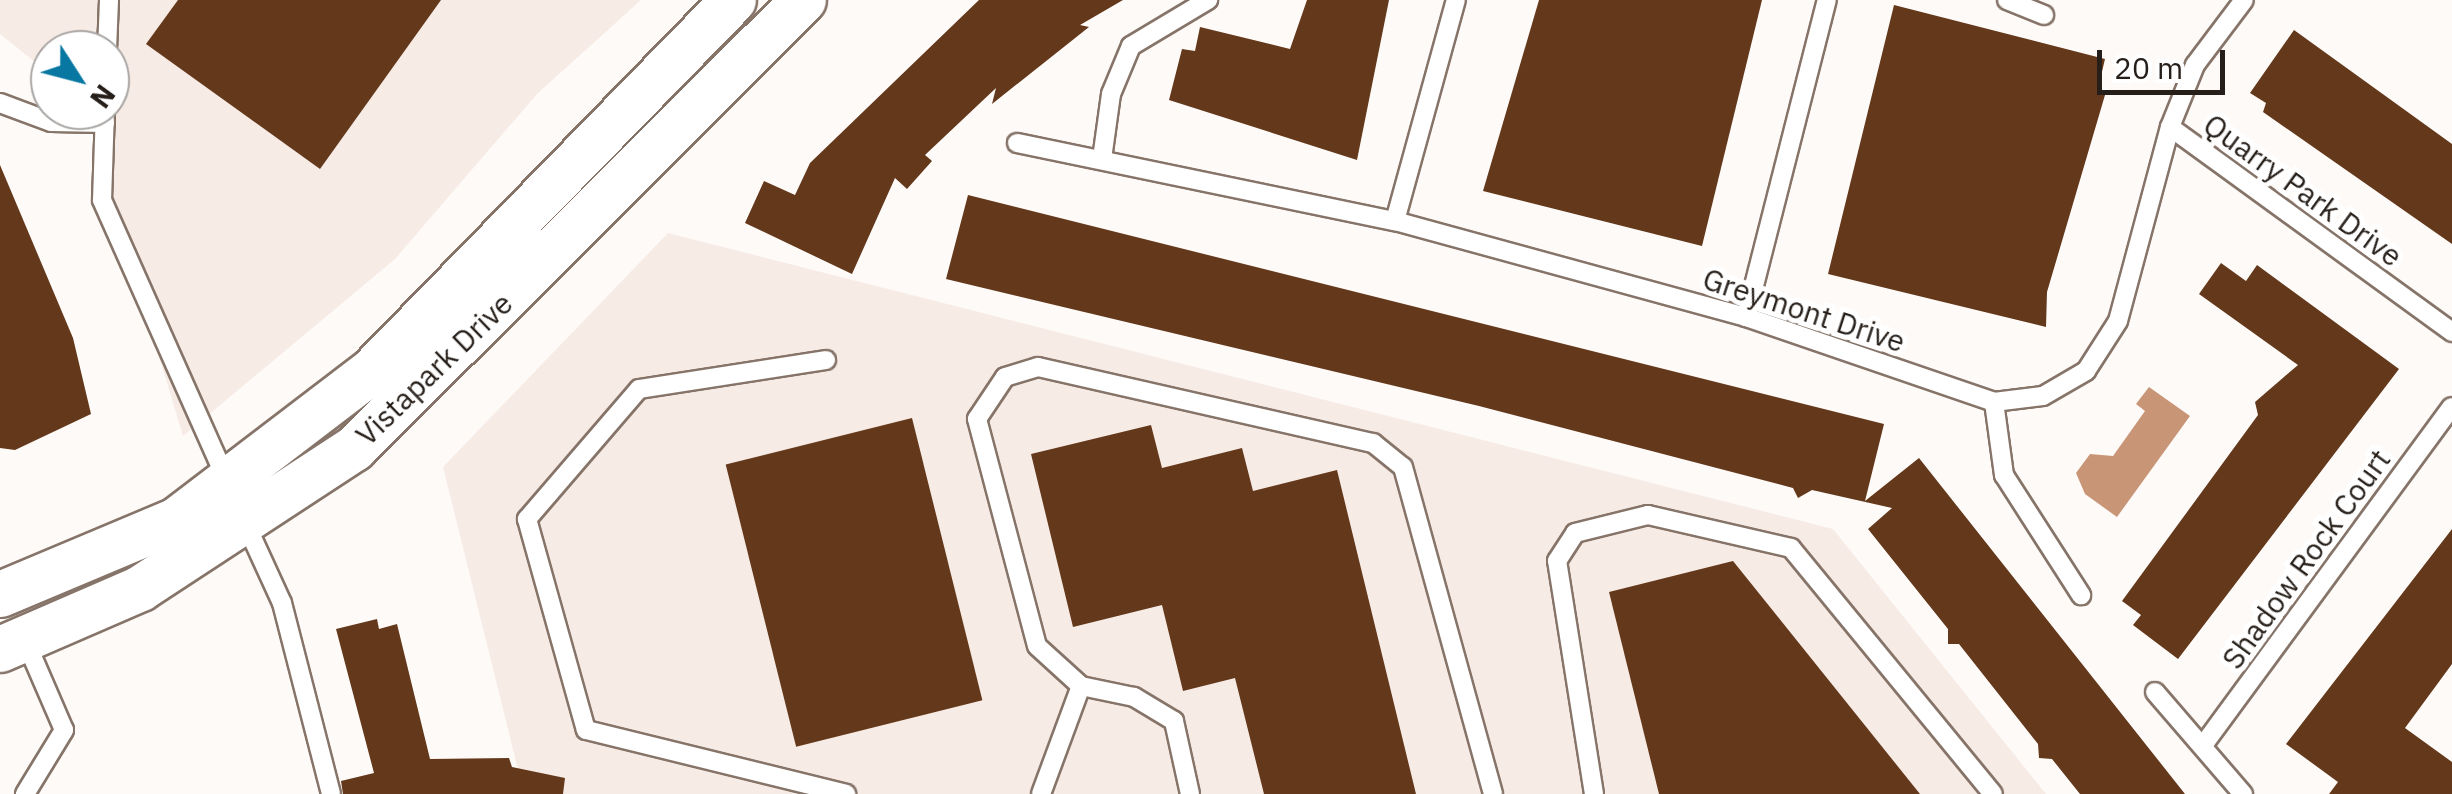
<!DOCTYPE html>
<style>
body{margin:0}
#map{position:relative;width:2452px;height:794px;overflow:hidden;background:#fefaf8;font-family:"IBM Plex Sans",sans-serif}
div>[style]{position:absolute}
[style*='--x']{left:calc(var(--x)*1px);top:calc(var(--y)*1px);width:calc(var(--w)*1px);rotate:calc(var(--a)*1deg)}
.built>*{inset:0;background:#f7ebe5}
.water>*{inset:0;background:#c89677}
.building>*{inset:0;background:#63381b;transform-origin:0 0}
.roads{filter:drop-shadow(2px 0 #867469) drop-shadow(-2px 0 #867469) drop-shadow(0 2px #867469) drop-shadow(0 -2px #867469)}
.service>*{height:18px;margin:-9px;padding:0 9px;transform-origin:9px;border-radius:9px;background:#fff}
.tertiary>*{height:45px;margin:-22.5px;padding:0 22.5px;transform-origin:22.5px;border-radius:22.5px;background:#fff}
span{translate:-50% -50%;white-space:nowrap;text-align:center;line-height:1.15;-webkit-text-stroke:10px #fff;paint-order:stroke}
.street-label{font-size:30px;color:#251e19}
.north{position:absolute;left:30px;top:30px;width:100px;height:100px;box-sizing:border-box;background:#fff;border:2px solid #a8a5a3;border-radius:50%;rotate:126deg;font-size:28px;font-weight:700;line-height:40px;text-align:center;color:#251e19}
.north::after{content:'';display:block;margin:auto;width:35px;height:45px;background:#0877a1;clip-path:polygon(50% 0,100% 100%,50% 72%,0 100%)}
.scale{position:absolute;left:2097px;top:50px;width:128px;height:45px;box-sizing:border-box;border:5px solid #251e19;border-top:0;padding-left:12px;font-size:30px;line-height:35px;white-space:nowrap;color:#251e19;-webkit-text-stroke:8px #fff;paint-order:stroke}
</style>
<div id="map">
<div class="built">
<div style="clip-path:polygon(0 0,641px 0,537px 94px,395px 259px,183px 436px,85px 110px,110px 110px,110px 50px,50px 50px,50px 74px,0 34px)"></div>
<div style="clip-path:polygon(668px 233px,1833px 529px,2046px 794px,524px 794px,443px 467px)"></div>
</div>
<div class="water">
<div style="clip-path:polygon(2149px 387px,2190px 416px,2117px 517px,2085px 494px,2076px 473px,2090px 454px,2113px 456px,2145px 411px,2136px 404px)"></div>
</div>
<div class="building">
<div style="clip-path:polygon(178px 0,441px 0,320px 169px,146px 44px)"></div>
<div style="clip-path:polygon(979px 0,1123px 0,1080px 25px,1089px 27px,992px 104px,996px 88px,925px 155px,932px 161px,907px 189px,895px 178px,852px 274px,745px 223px,764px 181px,795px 195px,810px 163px)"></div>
<div style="clip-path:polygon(1307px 0,1389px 0,1357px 160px,1169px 100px,1182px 49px,1195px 51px,1200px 27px,1290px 49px)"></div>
<div style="clip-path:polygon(1539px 0,1762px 0,1702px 246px,1483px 191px)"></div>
<div style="clip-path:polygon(1894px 5px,2105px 59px,2097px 93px,2105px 95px,2047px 292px,2046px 327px,1828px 274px)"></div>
<div style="clip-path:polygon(2294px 30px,2452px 144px,2452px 244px,2263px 112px,2266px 103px,2250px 93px)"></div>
<div style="clip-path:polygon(0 165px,73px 338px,91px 414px,15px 450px,0 448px)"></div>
<div style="clip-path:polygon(968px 195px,1884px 424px,1865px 501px,1919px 458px,2185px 794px,2080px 794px,2052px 759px,2039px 758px,2038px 744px,1959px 644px,1948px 644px,1948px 629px,1868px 529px,1892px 508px,1812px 490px,1798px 498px,1793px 488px,1479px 406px,946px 279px)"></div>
<div style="clip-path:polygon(2221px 263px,2246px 281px,2257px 265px,2399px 369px,2178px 659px,2133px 625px,2141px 615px,2122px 601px,2258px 415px,2255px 402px,2298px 365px,2199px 294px)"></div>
<div style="left:912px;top:418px;width:291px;height:192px;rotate:76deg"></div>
<div style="clip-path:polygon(1151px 425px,1162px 468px,1242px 448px,1253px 491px,1337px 470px,1416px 794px,1264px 794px,1235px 678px,1183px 691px,1162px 605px,1073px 627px,1031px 454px)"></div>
<div style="clip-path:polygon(2452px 529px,2452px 664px,2405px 728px,2452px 762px,2452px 794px,2329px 794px,2338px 782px,2286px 744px)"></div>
<div style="clip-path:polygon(1733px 561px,1920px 794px,1659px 794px,1609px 592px)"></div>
<div style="clip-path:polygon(377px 619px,379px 629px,397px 624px,430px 759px,509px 758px,512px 767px,565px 778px,563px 794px,343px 794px,341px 781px,374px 773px,336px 629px)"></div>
</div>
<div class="roads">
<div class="service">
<div style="--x:2007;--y:0;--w:40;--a:22"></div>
<div style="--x:107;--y:50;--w:50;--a:-87.7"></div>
<div style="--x:0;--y:103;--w:54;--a:20.4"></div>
<div style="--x:51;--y:122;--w:54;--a:1.1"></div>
<div style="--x:105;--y:110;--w:90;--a:91.9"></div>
<div style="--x:102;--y:200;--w:304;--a:66"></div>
<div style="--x:2170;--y:127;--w:349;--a:36"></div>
<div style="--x:1017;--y:143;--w:386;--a:11.7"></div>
<div style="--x:1395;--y:221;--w:364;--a:15.3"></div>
<div style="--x:1746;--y:317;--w:262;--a:18.9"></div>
<div style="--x:1994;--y:402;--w:49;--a:-7"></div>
<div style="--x:2043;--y:396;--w:50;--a:-30.2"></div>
<div style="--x:2086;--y:371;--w:59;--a:-57.4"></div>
<div style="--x:2118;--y:321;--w:201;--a:-75"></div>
<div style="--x:2170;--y:127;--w:67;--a:-68"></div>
<div style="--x:2195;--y:65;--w:81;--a:-53"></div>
<div style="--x:1102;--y:159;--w:66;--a:-82.1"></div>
<div style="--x:1111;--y:94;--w:52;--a:-67.4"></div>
<div style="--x:1131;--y:46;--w:90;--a:-30.9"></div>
<div style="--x:1395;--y:221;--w:229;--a:-74.6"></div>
<div style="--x:1746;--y:317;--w:327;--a:-75.7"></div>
<div style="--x:826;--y:360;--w:189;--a:171.2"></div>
<div style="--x:639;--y:389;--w:172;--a:130.7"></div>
<div style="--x:527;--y:519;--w:219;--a:74.4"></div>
<div style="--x:586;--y:730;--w:268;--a:13.8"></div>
<div style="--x:1994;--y:402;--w:74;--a:82.2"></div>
<div style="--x:2004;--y:475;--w:143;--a:57.3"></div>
<div style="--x:244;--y:520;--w:91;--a:65.4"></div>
<div style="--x:282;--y:603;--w:197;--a:75.6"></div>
<div style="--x:2155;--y:692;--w:135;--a:49.2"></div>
<div style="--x:2204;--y:744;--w:418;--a:-53.7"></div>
<div style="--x:25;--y:794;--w:75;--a:-58.6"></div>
<div style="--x:64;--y:730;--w:96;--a:-113.4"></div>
<div style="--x:1041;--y:794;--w:115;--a:-69.7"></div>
<div style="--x:1190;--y:794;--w:75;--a:-102.4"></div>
<div style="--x:1174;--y:721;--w:47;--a:-149"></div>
<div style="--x:1134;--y:697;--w:54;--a:-168.3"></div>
<div style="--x:1081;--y:686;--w:59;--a:-137.7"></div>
<div style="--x:1037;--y:646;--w:235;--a:-104.8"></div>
<div style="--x:977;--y:419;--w:50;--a:-56.3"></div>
<div style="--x:1005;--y:377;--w:34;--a:-17"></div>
<div style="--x:1038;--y:367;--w:344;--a:12.8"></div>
<div style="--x:1373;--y:443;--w:38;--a:39"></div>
<div style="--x:1403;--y:467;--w:339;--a:74.6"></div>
<div style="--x:1594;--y:794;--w:236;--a:-99"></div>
<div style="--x:1557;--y:561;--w:33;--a:-57"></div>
<div style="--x:1575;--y:533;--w:75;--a:-13.9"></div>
<div style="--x:1648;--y:515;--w:147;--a:13"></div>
<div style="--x:1791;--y:548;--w:318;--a:50.6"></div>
</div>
<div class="tertiary">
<div style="--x:0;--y:594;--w:191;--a:-22.8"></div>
<div style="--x:176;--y:520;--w:245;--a:-37.4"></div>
<div style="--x:371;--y:371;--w:518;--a:-45.7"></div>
<div style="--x:0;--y:649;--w:153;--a:-23.5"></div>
<div style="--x:140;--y:588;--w:256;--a:-33.2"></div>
<div style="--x:354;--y:448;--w:634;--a:-44.94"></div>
</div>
</div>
<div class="street-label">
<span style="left:2303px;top:190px;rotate:36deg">Quarry Park Drive</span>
<span style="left:1804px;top:310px;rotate:18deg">Greymont Drive</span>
<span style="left:434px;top:369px;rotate:-44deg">Vistapark Drive</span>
<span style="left:2306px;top:559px;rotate:-54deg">Shadow Rock Court</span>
</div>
<div class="north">N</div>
<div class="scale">20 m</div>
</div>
